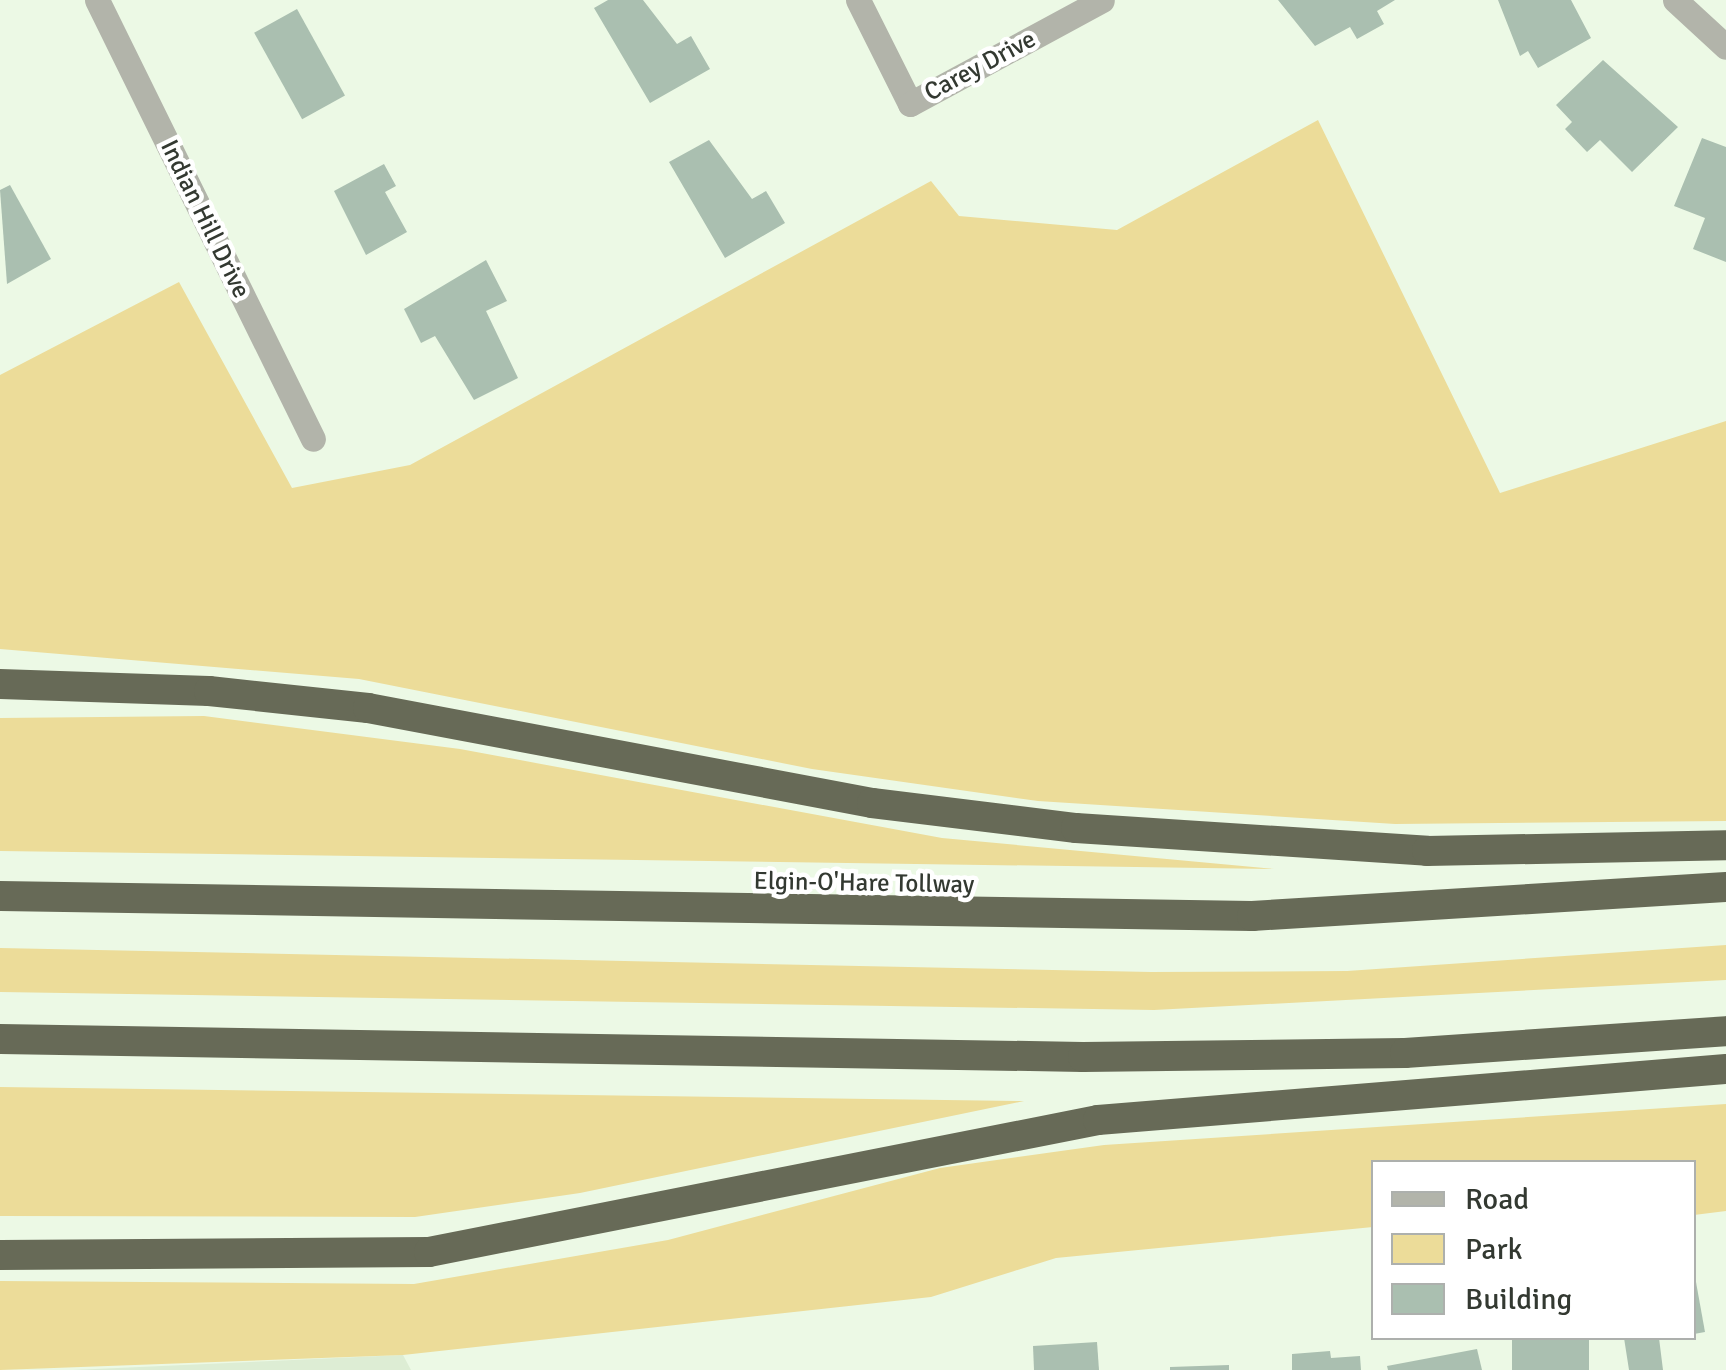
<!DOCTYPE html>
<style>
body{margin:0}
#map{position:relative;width:1726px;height:1370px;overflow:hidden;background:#ecf9e5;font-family:Signika,sans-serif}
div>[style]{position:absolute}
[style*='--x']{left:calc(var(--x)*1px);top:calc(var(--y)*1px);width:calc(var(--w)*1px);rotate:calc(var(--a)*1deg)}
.built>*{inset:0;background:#ddedd4}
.green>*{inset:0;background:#ecdc99}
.building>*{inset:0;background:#aabfb0;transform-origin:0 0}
.street>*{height:25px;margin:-12.5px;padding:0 12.5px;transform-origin:12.5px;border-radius:12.5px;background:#b2b4aa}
.highway>*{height:30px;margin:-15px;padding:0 15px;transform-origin:15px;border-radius:15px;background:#676a57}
span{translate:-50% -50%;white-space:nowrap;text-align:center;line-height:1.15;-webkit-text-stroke:9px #fff;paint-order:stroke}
.street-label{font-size:25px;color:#333931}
.legend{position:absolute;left:1371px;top:1160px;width:325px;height:180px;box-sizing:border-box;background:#fff;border:2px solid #adb0ad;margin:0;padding:12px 18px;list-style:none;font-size:30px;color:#333931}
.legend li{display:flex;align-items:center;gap:20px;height:50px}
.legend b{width:50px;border:2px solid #adb0ad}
</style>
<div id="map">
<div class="built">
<div style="clip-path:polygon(403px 1355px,411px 1370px,73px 1370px)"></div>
</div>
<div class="green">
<div style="clip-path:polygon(1318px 120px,1500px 493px,1726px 421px,1726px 821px,1395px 824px,1038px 801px,812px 769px,359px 679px,0 649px,0 375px,179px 282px,292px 488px,410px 465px,931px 181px,959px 216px,1117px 230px)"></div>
<div style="clip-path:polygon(204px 716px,460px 749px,942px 838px,1274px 869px,0 851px,0 718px)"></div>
<div style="clip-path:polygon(1726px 945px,1726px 980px,1154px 1010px,0 992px,0 948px,1151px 972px,1347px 971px)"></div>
<div style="clip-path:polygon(0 1087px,1024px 1101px,580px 1193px,415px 1217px,0 1216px)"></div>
<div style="clip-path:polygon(1726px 1104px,1726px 1211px,1694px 1215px,1694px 1162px,1374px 1162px,1373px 1227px,1056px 1258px,931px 1297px,403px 1355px,0 1370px,0 1281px,414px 1284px,668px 1240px,940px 1168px,1104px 1145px)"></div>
</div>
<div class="building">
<div style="clip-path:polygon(608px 0,643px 0,677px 44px,691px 36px,710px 69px,650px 103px,594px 8px)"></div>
<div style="clip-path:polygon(1278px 0,1395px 0,1377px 11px,1384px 24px,1357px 39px,1350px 27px,1315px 46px)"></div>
<div style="clip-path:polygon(1498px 0,1571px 0,1591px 38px,1538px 68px,1528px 51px,1520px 56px)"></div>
<div style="left:297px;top:9px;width:99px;height:49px;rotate:61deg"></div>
<div style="clip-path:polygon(1603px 60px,1678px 127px,1632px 172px,1600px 140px,1587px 152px,1565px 129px,1572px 122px,1556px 105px)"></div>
<div style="clip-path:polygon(1702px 138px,1726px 147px,1726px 262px,1693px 249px,1705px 218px,1674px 206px)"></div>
<div style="clip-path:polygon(709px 140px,752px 199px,766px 191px,785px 223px,725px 258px,669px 162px)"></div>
<div style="clip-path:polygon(384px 164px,396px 186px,385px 192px,407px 232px,366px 255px,334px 191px)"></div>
<div style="clip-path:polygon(10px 185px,51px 259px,7px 284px,0 190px)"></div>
<div style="clip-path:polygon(486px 260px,507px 301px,486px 311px,518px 378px,474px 400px,435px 336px,421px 343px,404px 309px)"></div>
<div style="clip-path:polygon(1694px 1271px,1705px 1332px,1694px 1334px)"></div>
<div style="left:1512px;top:1338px;width:77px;height:32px"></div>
<div style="clip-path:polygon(1624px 1338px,1659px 1338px,1663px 1370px,1629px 1370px)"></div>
<div style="clip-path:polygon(1097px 1342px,1099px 1370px,1034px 1370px,1033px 1346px)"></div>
<div style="clip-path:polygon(1477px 1349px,1482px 1370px,1388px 1370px,1387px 1366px)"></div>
<div style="clip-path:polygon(1330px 1351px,1331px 1358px,1360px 1356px,1361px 1370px,1292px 1370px,1292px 1354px)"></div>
<div style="clip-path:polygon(1229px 1365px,1229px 1370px,1170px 1370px,1170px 1367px)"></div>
</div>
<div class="street">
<div style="--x:97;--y:0;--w:489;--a:63.8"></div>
<div style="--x:858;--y:0;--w:116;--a:63.4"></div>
<div style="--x:910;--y:104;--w:218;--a:-28.4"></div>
<div style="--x:1675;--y:0;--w:69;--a:42.7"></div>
</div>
<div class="highway">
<div style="--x:0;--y:684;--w:209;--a:1.9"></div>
<div style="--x:209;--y:691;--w:160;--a:6.1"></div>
<div style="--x:368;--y:708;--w:513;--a:10.67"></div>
<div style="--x:872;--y:803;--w:206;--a:7"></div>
<div style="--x:1076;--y:828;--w:352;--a:3.7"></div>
<div style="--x:1427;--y:851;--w:299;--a:-1.1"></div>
<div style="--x:0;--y:896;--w:1252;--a:0.92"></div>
<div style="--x:1252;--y:916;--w:475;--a:-3.5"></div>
<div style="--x:0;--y:1039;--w:1083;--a:0.95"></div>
<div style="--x:1083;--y:1057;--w:322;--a:-0.7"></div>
<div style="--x:1405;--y:1053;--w:322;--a:-3.9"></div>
<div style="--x:0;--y:1255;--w:429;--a:-0.4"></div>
<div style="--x:429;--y:1252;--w:682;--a:-11.16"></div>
<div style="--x:1098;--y:1120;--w:630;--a:-4.64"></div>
</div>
<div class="street-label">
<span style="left:980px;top:66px;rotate:-28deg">Carey Drive</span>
<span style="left:205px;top:219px;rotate:64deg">Indian Hill Drive</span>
<span style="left:864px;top:883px;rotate:1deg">Elgin-O'Hare Tollway</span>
</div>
<ul class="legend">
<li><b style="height:12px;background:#b2b4aa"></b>Road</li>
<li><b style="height:28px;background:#ecdc99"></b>Park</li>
<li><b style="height:28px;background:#aabfb0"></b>Building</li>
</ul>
</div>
